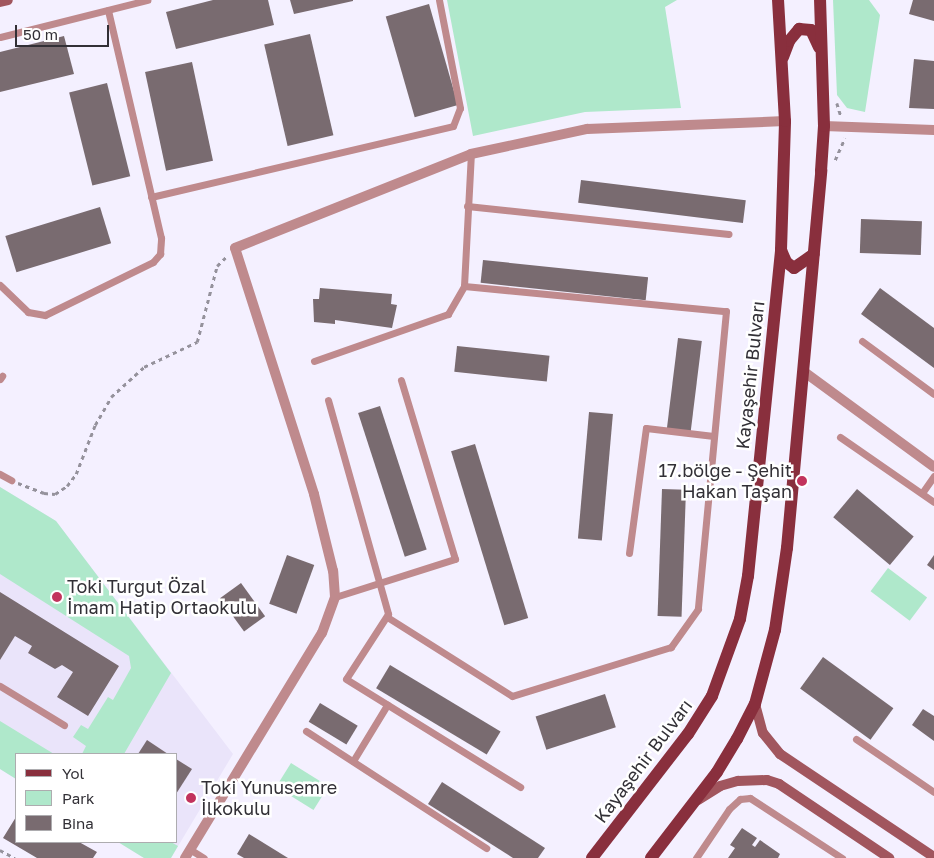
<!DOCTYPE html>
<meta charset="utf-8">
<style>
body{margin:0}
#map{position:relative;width:934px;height:858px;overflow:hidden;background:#f4f0ff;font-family:"Golos Text",sans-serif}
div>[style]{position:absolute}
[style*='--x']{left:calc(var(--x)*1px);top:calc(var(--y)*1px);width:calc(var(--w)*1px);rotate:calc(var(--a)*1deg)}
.built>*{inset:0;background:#eae4fa}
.green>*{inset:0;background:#afe8cb;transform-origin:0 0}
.building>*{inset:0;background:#796b70;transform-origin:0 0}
.path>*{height:2.5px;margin-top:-1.25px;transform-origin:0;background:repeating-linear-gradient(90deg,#95929c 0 4px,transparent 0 8px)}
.lane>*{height:7px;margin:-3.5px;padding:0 3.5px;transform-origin:3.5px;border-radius:3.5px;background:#bf8a8d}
.street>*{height:10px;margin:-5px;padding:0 5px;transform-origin:5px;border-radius:5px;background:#bf8a8d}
.secondary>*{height:10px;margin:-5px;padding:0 5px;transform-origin:5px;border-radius:5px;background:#a1565e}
.primary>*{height:12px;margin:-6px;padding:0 6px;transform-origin:6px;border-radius:6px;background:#892f3d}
.dots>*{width:14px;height:14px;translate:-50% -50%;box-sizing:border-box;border:2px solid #fff;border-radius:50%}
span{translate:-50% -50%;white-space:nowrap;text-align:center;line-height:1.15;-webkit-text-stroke:5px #fff;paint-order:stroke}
.street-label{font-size:18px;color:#323036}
.poi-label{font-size:18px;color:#323036}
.right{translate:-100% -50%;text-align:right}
.left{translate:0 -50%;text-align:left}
.legend{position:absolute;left:15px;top:753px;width:162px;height:90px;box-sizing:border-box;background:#fff;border:1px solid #adacaf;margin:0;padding:6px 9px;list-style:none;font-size:15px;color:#323036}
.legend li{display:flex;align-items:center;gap:10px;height:25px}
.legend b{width:25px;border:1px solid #adacaf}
.scale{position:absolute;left:15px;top:25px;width:94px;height:22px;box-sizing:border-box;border:2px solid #323036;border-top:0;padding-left:6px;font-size:15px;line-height:18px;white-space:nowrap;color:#323036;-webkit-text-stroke:4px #fff;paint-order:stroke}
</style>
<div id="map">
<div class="built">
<div style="clip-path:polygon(0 487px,56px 521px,233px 754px,171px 858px,144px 858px,118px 842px,176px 842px,176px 754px,16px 754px,16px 779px,0 769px)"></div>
</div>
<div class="green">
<div style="clip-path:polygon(447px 0,677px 0,665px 7px,681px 108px,585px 112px,473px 136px)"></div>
<div style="clip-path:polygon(833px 0,869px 0,880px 15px,865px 112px,847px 108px,837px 95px)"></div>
<div style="clip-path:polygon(0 487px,56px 521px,171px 673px,124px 754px,82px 754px,86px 746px,73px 737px,81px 725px,88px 729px,108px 697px,113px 700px,131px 668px,129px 656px,0 574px)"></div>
<div style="left:888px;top:568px;width:49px;height:29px;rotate:37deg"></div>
<div style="clip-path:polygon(0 721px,54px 754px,16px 754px,16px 779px,0 769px)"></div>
<div style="left:291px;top:763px;width:44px;height:28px;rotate:32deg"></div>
<div style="clip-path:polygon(118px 842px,171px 842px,178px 846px,171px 858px,144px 858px)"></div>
</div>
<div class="building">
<div style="clip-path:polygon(213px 0,268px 0,274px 25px,176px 49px,166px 12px)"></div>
<div style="clip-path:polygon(290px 0,353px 0,353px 1px,294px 14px)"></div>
<div style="clip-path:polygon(913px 0,934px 0,934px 21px,909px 14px)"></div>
<div style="left:429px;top:4px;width:105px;height:45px;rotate:74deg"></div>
<div style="left:310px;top:34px;width:104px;height:47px;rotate:77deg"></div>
<div style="clip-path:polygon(64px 36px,74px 74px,0 92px,0 52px)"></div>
<div style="clip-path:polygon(914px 59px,934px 61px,934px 109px,909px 108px)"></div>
<div style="left:192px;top:62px;width:101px;height:48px;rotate:78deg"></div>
<div style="left:107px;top:83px;width:96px;height:39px;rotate:76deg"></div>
<div style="left:581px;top:180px;width:166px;height:23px;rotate:7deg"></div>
<div style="left:100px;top:207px;width:38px;height:99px;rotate:73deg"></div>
<div style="left:861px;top:219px;width:61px;height:34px;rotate:2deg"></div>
<div style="left:483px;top:260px;width:166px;height:23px;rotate:6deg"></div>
<div style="clip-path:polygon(320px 288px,392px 294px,391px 304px,397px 305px,392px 328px,335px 320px,335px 324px,314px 322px,313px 299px,319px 299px)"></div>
<div style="clip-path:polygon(880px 288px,934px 328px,934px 368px,861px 314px)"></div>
<div style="left:678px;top:338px;width:24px;height:92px;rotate:7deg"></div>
<div style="left:457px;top:346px;width:93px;height:26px;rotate:6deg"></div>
<div style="left:380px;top:406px;width:151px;height:23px;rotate:72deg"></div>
<div style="left:589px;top:412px;width:24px;height:127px;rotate:5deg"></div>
<div style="left:475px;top:444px;width:182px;height:25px;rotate:73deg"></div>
<div style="left:662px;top:489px;width:24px;height:127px;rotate:2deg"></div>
<div style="left:857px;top:489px;width:74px;height:37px;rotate:40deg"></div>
<div style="left:287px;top:555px;width:29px;height:52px;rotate:20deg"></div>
<div style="clip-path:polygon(934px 555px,934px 570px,927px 565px)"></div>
<div style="left:241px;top:583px;width:41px;height:26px;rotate:54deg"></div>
<div style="clip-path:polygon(0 592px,119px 666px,88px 716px,57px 697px,73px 672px,62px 665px,55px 669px,28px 653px,32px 646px,15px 636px,0 660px)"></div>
<div style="left:823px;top:657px;width:87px;height:39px;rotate:36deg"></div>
<div style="left:390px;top:665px;width:129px;height:27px;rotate:31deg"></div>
<div style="left:605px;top:694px;width:35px;height:73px;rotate:72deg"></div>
<div style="left:320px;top:703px;width:44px;height:22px;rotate:31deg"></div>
<div style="clip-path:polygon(923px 709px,934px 716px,934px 741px,912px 725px)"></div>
<div style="clip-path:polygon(147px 740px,168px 754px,138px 754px)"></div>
<div style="clip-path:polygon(176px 759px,192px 769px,176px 794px)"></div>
<div style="clip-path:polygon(442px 782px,545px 848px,538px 858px,513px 858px,428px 804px)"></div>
<div style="clip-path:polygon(16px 817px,16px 842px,79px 842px,97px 852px,93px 858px,37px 858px,3px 838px)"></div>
<div style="clip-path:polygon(742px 828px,757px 838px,752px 845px,755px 847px,760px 840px,780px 854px,778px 858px,728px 858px,735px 848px,730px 845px)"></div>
<div style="clip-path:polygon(249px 834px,288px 858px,244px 858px,237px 854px)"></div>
</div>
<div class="path">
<div style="--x:837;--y:103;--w:14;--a:73"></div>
<div style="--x:835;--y:160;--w:24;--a:-66"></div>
<div style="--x:18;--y:483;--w:28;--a:21"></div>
<div style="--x:44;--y:493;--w:11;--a:5"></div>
<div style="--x:55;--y:494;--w:14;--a:-34"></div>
<div style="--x:67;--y:486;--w:15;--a:-53"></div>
<div style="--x:76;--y:474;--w:53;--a:-68.8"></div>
<div style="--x:95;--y:425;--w:32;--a:-60"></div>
<div style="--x:111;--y:397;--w:45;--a:-42.3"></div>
<div style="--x:144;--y:367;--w:59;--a:-25.3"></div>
<div style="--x:197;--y:342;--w:79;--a:-75.3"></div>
<div style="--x:217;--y:266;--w:14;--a:-45"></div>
<div style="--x:0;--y:850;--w:17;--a:28"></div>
</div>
<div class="lane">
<div style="--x:0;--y:37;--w:152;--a:-14.1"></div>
<div style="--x:151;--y:197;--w:310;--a:-13.2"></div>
<div style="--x:453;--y:126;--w:19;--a:-69"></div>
<div style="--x:460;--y:108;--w:110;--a:-101"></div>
<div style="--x:467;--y:206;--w:263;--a:6.1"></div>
<div style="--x:0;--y:285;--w:39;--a:44"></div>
<div style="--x:28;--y:312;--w:17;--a:10"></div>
<div style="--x:45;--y:315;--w:120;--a:-26.1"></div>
<div style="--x:153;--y:262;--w:11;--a:-49"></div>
<div style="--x:160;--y:254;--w:16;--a:-86"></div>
<div style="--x:161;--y:238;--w:234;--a:-103.1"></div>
<div style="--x:464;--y:286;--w:132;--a:-87"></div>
<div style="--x:862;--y:341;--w:89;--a:36.4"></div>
<div style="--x:314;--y:361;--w:142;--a:-19.3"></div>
<div style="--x:448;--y:314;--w:32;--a:-60"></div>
<div style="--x:464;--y:286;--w:263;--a:5.5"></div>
<div style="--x:726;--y:311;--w:299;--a:95.4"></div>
<div style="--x:698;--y:609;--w:47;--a:125.4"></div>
<div style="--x:671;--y:647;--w:166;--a:162.9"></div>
<div style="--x:512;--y:696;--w:148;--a:-147.7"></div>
<div style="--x:0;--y:379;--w:4;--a:-56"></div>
<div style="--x:328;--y:400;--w:222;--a:74.3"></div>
<div style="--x:388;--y:614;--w:77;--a:122.9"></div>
<div style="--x:346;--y:679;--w:205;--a:31.8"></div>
<div style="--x:840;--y:437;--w:114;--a:34.7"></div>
<div style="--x:0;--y:474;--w:13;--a:29"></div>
<div style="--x:922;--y:493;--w:21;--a:-55"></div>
<div style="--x:629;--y:553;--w:126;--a:-82.3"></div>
<div style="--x:646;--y:428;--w:68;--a:6.7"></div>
<div style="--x:335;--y:597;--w:126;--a:-17.6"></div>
<div style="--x:455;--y:559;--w:187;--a:-106.8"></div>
<div style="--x:0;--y:686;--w:75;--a:31.4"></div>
<div style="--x:306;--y:731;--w:215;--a:33"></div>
<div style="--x:856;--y:739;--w:94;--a:34.2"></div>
<div style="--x:353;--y:761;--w:66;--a:-58.7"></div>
<div style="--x:191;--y:850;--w:15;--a:32"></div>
<div style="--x:696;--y:858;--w:59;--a:-56"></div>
<div style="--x:729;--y:809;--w:15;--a:-42"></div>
<div style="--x:740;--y:799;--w:10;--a:-6"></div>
<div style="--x:750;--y:798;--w:110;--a:33.1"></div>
</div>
<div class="street">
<div style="--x:824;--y:126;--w:110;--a:2.1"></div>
<div style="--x:803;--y:371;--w:162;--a:36.2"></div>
<div style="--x:185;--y:858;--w:263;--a:-58.7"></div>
<div style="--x:322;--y:633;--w:38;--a:-70"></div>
<div style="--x:335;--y:597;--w:26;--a:-94"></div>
<div style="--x:333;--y:571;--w:79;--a:-103.9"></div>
<div style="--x:314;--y:494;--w:258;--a:-107.8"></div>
<div style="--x:235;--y:248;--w:254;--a:-21.7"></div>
<div style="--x:471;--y:154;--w:119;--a:-12.2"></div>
<div style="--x:587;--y:129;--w:198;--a:-2.3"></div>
</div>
<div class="secondary">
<div style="--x:0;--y:2;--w:8;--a:-14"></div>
<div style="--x:755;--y:704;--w:30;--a:75"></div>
<div style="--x:763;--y:733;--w:27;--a:51"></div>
<div style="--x:780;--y:754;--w:185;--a:33.8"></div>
<div style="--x:698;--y:800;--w:26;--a:-32"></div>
<div style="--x:720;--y:786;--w:19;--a:-16"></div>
<div style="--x:738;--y:781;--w:29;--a:-2"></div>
<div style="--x:767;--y:780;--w:13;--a:18"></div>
<div style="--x:779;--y:784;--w:133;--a:33.9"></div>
</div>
<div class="primary">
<div style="--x:783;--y:57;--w:17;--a:-69"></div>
<div style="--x:789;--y:41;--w:16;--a:-50"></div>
<div style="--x:799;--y:29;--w:12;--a:5"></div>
<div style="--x:811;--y:30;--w:19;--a:65"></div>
<div style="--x:781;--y:250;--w:13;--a:67"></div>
<div style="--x:786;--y:262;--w:10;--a:37"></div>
<div style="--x:794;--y:268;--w:24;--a:-35"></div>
<div style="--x:592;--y:858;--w:157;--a:-52.3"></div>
<div style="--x:688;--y:734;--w:45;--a:-57.7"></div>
<div style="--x:712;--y:696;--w:82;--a:-70"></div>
<div style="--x:740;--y:619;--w:44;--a:-79.5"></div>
<div style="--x:748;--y:576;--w:328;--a:-84.2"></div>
<div style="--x:781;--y:250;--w:129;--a:-88.2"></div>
<div style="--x:785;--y:121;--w:121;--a:-93.3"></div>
<div style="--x:651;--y:858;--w:108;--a:-52.5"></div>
<div style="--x:717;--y:772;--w:39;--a:-59"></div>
<div style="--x:737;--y:739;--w:39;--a:-63"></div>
<div style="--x:755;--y:704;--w:77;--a:-74.9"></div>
<div style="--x:775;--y:630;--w:83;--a:-81.7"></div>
<div style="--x:787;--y:548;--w:379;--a:-84.8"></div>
<div style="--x:821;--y:171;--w:45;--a:-86.2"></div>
<div style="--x:824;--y:126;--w:126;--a:-91.8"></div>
</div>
<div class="dots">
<div style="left:802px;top:481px;background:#c2335d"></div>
<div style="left:57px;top:597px;background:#c2335d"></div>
<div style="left:191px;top:798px;background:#c2335d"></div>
</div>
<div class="street-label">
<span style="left:750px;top:375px;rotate:-84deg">Kayaşehir Bulvarı</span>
<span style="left:643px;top:761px;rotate:-53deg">Kayaşehir Bulvarı</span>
</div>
<div class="poi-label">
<span class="right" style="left:792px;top:481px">17.bölge - Şehit<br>Hakan Taşan</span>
<span class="left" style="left:67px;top:597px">Toki Turgut Özal<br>İmam Hatip Ortaokulu</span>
<span class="left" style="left:201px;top:798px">Toki Yunusemre<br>İlkokulu</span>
</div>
<ul class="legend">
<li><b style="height:6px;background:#892f3d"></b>Yol</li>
<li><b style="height:14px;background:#afe8cb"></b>Park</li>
<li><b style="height:14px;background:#796b70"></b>Bina</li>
</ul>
<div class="scale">50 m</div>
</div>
